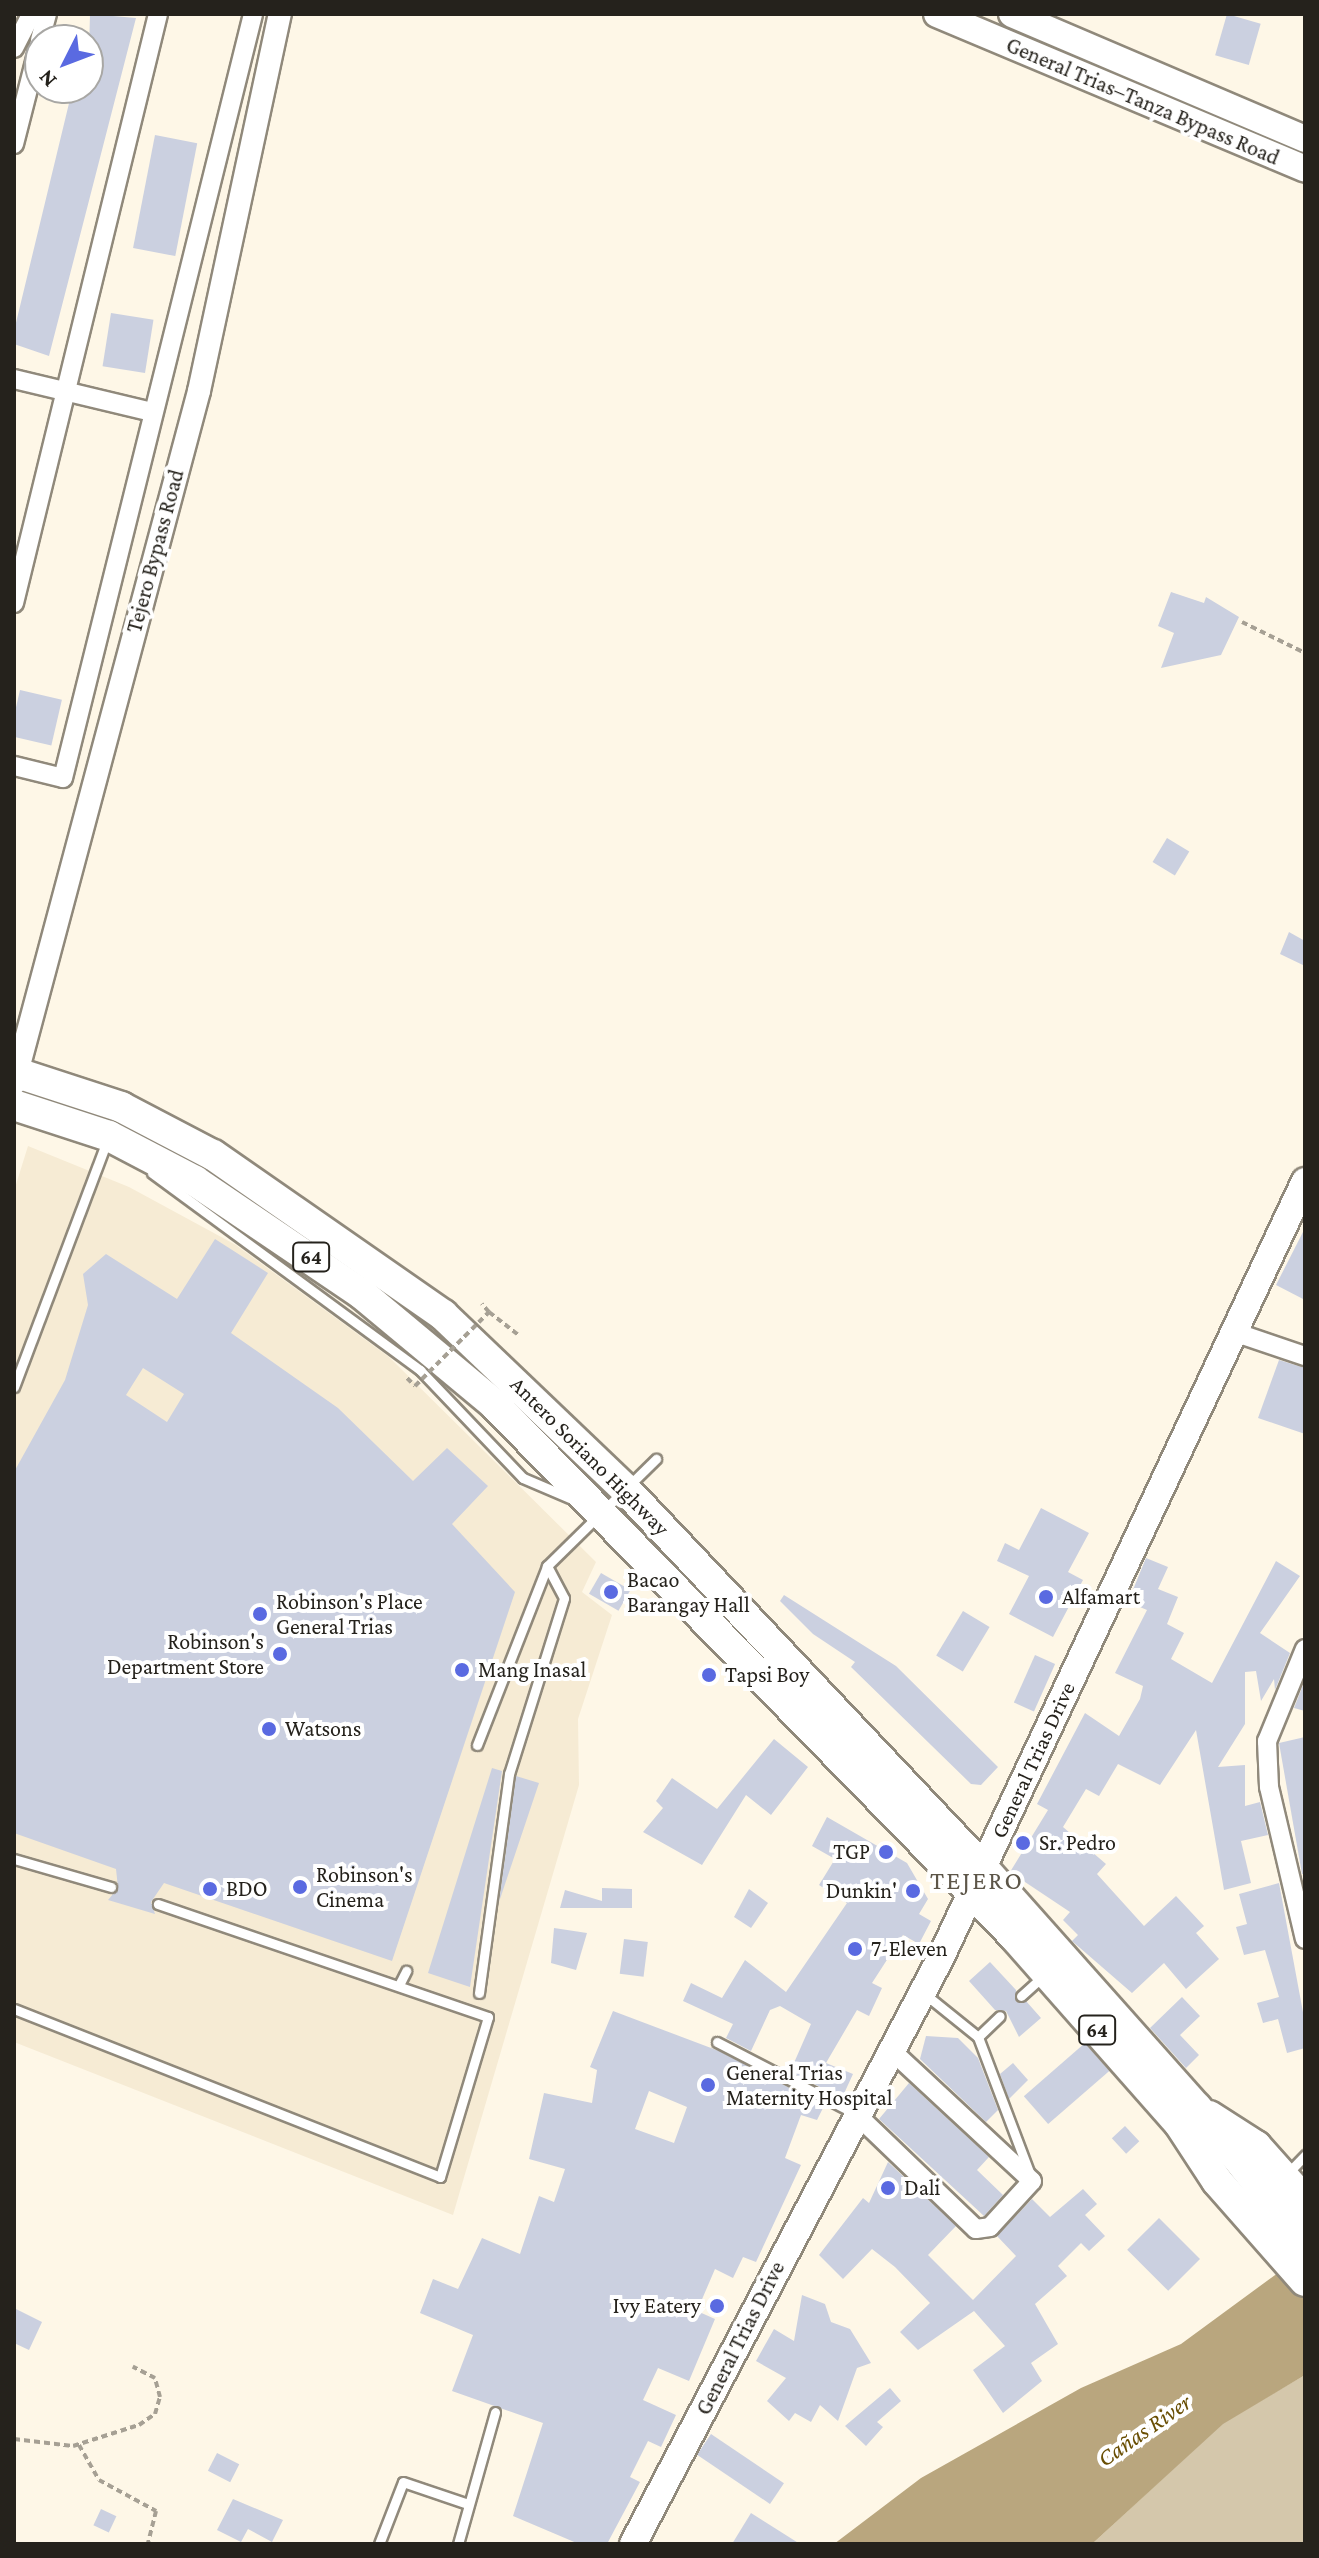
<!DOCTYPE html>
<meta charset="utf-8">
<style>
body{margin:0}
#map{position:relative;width:1319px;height:2558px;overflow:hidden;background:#fef7e7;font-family:"Crimson Pro",serif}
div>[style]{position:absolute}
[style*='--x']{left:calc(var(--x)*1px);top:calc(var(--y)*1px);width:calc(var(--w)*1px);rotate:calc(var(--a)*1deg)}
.built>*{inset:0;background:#f6ebd4}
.green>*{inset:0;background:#d4c7ab}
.water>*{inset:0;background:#b9a67e}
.building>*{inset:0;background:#cbd0e0;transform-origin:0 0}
.path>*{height:4px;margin-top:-2px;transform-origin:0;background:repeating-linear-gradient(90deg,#a6a094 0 6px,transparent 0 10px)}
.roads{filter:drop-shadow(2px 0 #90897b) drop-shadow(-2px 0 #90897b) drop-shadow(0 2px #90897b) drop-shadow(0 -2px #90897b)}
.service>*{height:9px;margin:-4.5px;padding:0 4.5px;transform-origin:4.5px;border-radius:4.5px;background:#fff}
.minor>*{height:18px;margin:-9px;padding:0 9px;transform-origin:9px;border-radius:9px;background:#fff}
.tertiary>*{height:22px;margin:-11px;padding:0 11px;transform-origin:11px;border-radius:11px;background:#fff}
.secondary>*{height:26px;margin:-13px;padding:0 13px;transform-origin:13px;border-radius:13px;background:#fff}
.primary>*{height:30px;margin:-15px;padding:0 15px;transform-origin:15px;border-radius:15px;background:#fff}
.path-bridge>*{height:4px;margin-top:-2px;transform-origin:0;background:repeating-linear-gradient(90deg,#a6a094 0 6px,transparent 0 10px)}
.dots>*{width:22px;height:22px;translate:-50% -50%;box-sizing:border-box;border:4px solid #fff;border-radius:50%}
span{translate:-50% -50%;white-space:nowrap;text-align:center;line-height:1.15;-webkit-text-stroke:8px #fff;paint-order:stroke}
.shield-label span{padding:2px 6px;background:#fff;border:2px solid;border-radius:6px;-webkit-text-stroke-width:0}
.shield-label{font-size:20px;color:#25221c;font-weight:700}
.street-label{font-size:22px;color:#25221c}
.poi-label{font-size:22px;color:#25221c}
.left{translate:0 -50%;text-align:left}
.right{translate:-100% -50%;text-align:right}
.water-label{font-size:24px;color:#694e03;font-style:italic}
.quarter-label{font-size:26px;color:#5d5649;letter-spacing:2px}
.frame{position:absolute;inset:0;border:16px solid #25221c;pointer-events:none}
.north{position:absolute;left:24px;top:24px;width:80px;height:80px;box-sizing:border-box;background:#fff;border:2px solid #a8a7a4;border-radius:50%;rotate:228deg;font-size:22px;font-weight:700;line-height:32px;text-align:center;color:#25221c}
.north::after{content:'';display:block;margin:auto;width:28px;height:36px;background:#5a6ae1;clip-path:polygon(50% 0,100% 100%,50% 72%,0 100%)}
</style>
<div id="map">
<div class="built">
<div style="clip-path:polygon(28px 1146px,129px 1187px,236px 1245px,389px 1357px,596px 1562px,582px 1592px,612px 1615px,578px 1719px,579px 1785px,453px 2215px,14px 2042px,14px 1191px)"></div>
</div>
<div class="green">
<div style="clip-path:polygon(1305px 2375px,1305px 2544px,1092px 2544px,1223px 2423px)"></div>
</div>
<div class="water">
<div style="clip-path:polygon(1305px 2253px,1305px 2375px,1223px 2424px,1092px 2544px,834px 2544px,921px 2478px,1081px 2388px,1181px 2344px)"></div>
</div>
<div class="building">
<div style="clip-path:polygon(90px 14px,136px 18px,49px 356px,14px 344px,14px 331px,71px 95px,88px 88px)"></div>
<div style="left:1227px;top:14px;width:35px;height:43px;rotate:16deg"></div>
<div style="left:155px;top:135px;width:43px;height:115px;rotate:11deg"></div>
<div style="left:111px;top:313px;width:43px;height:54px;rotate:9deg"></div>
<div style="clip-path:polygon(1171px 592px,1204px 603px,1206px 597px,1239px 617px,1221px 655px,1161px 668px,1174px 633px,1158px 626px)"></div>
<div style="left:20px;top:690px;width:43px;height:47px;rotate:13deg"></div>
<div style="left:1167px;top:838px;width:26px;height:28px;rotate:31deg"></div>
<div style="clip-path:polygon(1289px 932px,1305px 941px,1305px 966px,1280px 954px)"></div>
<div style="clip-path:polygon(1305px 1228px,1305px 1300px,1276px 1285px)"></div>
<div style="clip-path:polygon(evenodd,215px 1239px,268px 1273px,231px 1333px,338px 1408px,413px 1481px,447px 1448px,488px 1486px,452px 1524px,515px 1592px,392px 1961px,164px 1883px,151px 1902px,155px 1914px,108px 1900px,118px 1888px,116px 1869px,14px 1833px,14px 1472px,65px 1380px,88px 1305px,83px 1274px,106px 1254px,177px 1299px,215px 1239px,143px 1368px,184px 1394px,167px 1422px,126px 1395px,143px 1368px)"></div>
<div style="clip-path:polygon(1279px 1360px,1305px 1368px,1305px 1434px,1258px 1418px)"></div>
<div style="clip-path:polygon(1041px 1508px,1089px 1533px,1068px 1572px,1083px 1580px,1053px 1637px,1009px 1614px,1029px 1576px,997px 1561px,1005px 1543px,1019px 1550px)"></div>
<div style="clip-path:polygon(1146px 1558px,1168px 1567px,1158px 1589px,1178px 1597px,1167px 1624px,1184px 1633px,1171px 1659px,1212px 1683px,1276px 1561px,1300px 1576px,1260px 1633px,1290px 1653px,1275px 1690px,1274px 1679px,1261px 1701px,1256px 1671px,1245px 1672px,1245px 1724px,1218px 1767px,1245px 1765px,1245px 1806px,1260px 1802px,1268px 1835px,1241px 1841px,1251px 1883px,1224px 1890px,1196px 1730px,1160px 1785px,1118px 1764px,1099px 1796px,1086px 1789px,1063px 1827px,1106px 1864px,1097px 1874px,1144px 1926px,1176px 1896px,1204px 1926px,1196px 1933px,1219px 1959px,1186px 1989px,1164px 1963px,1132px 1993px,1072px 1941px,1078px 1935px,1063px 1920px,1070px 1912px,1010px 1872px,1048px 1810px,1037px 1804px,1085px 1713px,1119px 1736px,1140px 1699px,1143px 1686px,1115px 1673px,1147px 1610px,1128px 1602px)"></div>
<div style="left:601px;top:1573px;width:34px;height:24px;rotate:30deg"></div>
<div style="clip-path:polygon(784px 1595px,896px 1666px,998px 1767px,981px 1785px,971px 1784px,851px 1667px,855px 1662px,813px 1634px,780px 1601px)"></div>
<div style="left:963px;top:1611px;width:31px;height:52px;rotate:31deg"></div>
<div style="left:1035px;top:1655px;width:22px;height:52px;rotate:24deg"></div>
<div style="clip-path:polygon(1305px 1680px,1305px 1711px,1294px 1708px)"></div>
<div style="clip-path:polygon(1305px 1737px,1305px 1874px,1302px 1874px,1279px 1743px)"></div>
<div style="clip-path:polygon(774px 1739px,808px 1767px,771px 1815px,746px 1795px,702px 1865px,643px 1832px,663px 1808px,656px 1801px,672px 1778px,717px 1809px)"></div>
<div style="clip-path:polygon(492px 1768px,502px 1771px,470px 1987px,428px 1973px)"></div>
<div style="clip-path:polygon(516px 1776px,539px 1783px,499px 1902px)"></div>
<div style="clip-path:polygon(827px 1817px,907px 1863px,928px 1899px,919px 1914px,931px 1921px,919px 1944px,903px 1935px,872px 1983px,882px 1988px,869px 2016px,857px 2010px,826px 2063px,853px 2074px,842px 2098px,790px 2072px,811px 2024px,780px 2006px,770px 2010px,751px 2051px,726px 2038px,733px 2024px,683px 2001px,691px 1983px,722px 1998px,745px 1960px,786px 1992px,847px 1903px,819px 1885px,835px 1859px,812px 1846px)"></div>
<div style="clip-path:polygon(1279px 1883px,1305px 2023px,1305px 2048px,1287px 2053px,1278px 2019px,1263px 2023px,1257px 2003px,1279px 1997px,1265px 1950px,1244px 1955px,1236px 1927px,1247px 1924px,1239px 1894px)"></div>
<div style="clip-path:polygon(602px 1888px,632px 1889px,632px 1908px,560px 1908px,565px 1890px,602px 1901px)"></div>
<div style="clip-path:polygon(749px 1889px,768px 1903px,751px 1928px,734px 1917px)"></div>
<div style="clip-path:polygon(554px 1928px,587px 1933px,576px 1970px,551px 1963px)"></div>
<div style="left:624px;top:1939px;width:24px;height:35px;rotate:7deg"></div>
<div style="clip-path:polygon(990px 1962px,1016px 1990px,1016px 2002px,1026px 2001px,1041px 2018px,1019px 2037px,1006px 2011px,995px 2010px,969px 1981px)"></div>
<div style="clip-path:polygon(1182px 1997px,1200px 2016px,1180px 2035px,1199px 2055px,1186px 2068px,1150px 2028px)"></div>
<div style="clip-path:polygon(evenodd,613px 2011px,719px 2051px,824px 2106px,817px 2120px,801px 2115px,785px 2158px,801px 2165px,756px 2262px,743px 2257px,733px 2278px,715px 2269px,697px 2311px,715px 2319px,689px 2381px,658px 2368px,643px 2400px,676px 2415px,661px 2447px,648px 2441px,630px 2477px,640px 2482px,607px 2544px,579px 2544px,513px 2516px,543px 2423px,452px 2391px,473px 2335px,420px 2313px,433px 2279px,458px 2289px,482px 2238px,520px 2254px,539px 2196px,554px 2202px,565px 2169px,529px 2159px,544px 2093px,592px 2103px,597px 2070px,590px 2067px,613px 2011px,649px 2091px,687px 2107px,674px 2143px,635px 2129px,649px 2091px)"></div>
<div style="clip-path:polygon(926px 2036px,958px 2038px,978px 2058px,998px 2110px,986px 2122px,920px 2059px)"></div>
<div style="left:1085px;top:2043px;width:37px;height:81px;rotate:49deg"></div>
<div style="clip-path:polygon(1013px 2063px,1028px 2080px,1009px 2099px,1000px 2074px)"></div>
<div style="clip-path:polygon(909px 2083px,989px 2157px,977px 2170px,1003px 2195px,984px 2216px,879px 2119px)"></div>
<div style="left:1125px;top:2126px;width:21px;height:18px;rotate:47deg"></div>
<div style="clip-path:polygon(888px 2162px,956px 2226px,928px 2255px,973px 2300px,1016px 2256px,997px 2236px,1032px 2199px,1050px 2217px,1083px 2189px,1097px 2204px,1085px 2215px,1105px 2236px,1089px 2251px,1081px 2243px,1058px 2266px,1067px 2276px,1035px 2304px,1058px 2344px,1031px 2363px,1042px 2381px,1003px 2413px,973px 2370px,1005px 2346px,974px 2311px,918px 2350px,900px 2332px,930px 2303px,895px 2267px,872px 2249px,843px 2279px,819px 2255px,863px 2198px,869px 2203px)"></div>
<div style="left:1159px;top:2218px;width:58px;height:45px;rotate:45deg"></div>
<div style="clip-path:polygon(802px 2295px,825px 2304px,831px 2322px,850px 2329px,871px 2363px,857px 2368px,838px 2421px,820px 2405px,811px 2422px,795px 2413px,789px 2421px,767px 2401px,786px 2378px,756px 2361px,774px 2329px,794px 2341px)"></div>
<div style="clip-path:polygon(14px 2308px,42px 2322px,29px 2350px,14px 2343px)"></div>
<div style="clip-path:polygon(890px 2388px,901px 2401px,877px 2422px,883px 2427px,866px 2446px,845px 2426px)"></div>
<div style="left:711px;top:2434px;width:88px;height:25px;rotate:34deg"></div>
<div style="left:217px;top:2453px;width:25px;height:20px;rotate:27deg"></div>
<div style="clip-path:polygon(233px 2499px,283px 2520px,272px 2542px,248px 2529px,241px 2542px,217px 2530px)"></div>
<div style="left:101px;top:2509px;width:17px;height:18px;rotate:25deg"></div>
<div style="clip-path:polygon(751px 2513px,800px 2544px,732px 2544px)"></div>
</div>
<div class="path">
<div style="--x:1242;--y:622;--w:70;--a:26.2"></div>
<div style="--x:489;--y:1312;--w:37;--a:38"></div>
<div style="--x:14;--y:2439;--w:59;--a:6.8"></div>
<div style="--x:73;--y:2446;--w:69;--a:-17.7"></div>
<div style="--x:139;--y:2425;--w:19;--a:-35"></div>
<div style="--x:155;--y:2414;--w:18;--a:-74"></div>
<div style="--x:160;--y:2397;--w:20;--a:-105"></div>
<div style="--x:155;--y:2378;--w:25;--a:-153"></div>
<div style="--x:79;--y:2445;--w:40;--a:60.3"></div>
<div style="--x:99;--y:2480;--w:65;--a:28.5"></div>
<div style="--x:156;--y:2511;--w:33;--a:104"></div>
</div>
<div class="roads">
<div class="service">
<div style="--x:152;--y:1173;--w:333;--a:36.3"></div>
<div style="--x:420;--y:1370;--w:149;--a:46.4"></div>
<div style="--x:523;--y:1478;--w:51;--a:23.1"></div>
<div style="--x:14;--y:1387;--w:266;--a:-69.3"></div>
<div style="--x:477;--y:1745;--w:192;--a:-68.6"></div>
<div style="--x:547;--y:1566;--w:153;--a:-44.5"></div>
<div style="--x:14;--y:1859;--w:101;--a:16.1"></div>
<div style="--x:399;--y:1985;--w:16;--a:-63"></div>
<div style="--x:479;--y:1993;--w:221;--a:-82.2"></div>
<div style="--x:509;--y:1774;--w:184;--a:-72.6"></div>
<div style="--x:564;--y:1598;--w:36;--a:-118"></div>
<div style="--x:926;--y:1995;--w:67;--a:38.9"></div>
<div style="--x:978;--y:2037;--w:153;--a:69.3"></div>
<div style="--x:1021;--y:1996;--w:28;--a:-42"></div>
<div style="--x:14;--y:2009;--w:458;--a:21.5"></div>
<div style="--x:440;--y:2177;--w:167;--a:-73.3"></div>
<div style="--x:488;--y:2017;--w:349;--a:-161.1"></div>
<div style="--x:978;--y:2037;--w:30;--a:-44"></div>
<div style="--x:717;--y:2042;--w:157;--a:27.4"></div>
<div style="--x:1286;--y:2175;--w:28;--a:-46"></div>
<div style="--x:379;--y:2544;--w:66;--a:-68.8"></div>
<div style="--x:403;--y:2482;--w:69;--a:18.7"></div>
<div style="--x:458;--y:2544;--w:137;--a:-74.3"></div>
</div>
<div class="minor">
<div style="--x:40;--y:40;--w:27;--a:-75"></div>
<div style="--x:14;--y:48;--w:38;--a:-63"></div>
<div style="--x:14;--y:144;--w:105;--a:-75.7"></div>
<div style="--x:14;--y:379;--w:143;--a:13.4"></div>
<div style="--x:14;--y:603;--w:606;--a:-76.26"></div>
<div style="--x:14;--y:766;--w:50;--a:13.8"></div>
<div style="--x:63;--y:778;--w:787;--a:-76.03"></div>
<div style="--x:1234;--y:1332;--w:75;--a:18.7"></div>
<div style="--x:1305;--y:1649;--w:100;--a:112.4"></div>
<div style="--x:1267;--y:1741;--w:46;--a:87.5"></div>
<div style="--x:1269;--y:1787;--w:156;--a:76.7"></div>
<div style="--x:856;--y:2114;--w:166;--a:43.8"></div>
<div style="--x:976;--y:2229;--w:14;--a:-8"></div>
<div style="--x:990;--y:2227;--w:62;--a:-47.6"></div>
<div style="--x:1032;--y:2181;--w:192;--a:-137.1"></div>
</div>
<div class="tertiary">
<div style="--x:14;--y:1084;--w:717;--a:-75.05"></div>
<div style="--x:199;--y:391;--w:386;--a:-77.9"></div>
</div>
<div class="secondary">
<div style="--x:937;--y:14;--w:399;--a:22.8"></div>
<div style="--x:1012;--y:14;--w:319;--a:23.1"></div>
<div style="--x:633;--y:2544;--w:663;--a:-62.31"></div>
<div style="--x:941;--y:1957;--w:857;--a:-64.87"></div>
</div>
<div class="primary">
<div style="--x:14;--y:1072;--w:113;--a:18.1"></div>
<div style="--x:121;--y:1107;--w:104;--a:27.6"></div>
<div style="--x:213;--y:1155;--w:280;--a:34.8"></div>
<div style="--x:443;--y:1315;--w:252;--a:43.7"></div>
<div style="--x:625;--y:1489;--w:521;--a:46.63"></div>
<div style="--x:983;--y:1868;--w:322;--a:48.3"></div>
<div style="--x:1197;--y:2108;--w:172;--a:51.1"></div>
<div style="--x:14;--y:1105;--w:100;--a:18.1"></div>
<div style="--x:109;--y:1136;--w:97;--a:27.6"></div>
<div style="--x:195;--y:1181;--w:202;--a:34.1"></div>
<div style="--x:362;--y:1294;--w:173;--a:39.8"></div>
<div style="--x:495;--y:1405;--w:743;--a:45.65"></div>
<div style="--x:1014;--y:1936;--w:249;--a:48.6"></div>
<div style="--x:1179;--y:2123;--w:69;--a:56.8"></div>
<div style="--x:1217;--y:2181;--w:133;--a:48.7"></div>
<div style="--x:1209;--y:2116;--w:56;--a:32.6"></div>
<div style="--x:1256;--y:2146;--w:74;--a:48.3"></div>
</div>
</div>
<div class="path-bridge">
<div style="--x:407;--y:1378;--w:11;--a:45"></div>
<div style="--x:415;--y:1386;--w:105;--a:-45"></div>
<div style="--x:489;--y:1312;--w:11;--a:-131"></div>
</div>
<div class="dots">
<div style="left:611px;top:1592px;background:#5a6ae1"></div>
<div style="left:1046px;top:1597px;background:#5a6ae1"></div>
<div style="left:260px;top:1614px;background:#5a6ae1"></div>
<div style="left:280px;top:1654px;background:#5a6ae1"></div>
<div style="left:462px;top:1670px;background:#5a6ae1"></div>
<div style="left:709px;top:1675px;background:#5a6ae1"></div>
<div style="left:269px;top:1729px;background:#5a6ae1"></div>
<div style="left:1023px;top:1843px;background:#5a6ae1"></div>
<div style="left:886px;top:1852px;background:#5a6ae1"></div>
<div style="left:300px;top:1887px;background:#5a6ae1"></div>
<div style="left:210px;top:1889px;background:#5a6ae1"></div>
<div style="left:913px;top:1891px;background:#5a6ae1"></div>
<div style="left:855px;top:1949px;background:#5a6ae1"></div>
<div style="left:708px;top:2085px;background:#5a6ae1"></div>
<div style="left:888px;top:2188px;background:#5a6ae1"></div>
<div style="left:717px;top:2306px;background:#5a6ae1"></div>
</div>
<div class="shield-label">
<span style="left:311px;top:1257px">64</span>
<span style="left:1097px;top:2030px">64</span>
</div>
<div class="street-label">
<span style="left:1143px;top:101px;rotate:23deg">General Trias–Tanza Bypass Road</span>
<span style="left:155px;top:551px;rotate:-75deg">Tejero Bypass Road</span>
<span style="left:590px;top:1456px;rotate:45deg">Antero Soriano Highway</span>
<span style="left:1033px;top:1760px;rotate:-65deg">General Trias Drive</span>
<span style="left:740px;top:2338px;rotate:-63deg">General Trias Drive</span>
</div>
<div class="poi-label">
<span class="left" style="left:627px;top:1592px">Bacao<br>Barangay Hall</span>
<span class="left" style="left:1062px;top:1597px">Alfamart</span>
<span class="left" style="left:276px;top:1614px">Robinson's Place<br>General Trias</span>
<span class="right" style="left:264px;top:1654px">Robinson's<br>Department Store</span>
<span class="left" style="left:478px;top:1670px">Mang Inasal</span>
<span class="left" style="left:725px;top:1675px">Tapsi Boy</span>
<span class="left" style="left:285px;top:1729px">Watsons</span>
<span class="left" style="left:1039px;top:1843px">Sr. Pedro</span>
<span class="right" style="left:870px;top:1852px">TGP</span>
<span class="left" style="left:316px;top:1887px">Robinson's<br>Cinema</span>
<span class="left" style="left:226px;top:1889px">BDO</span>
<span class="right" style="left:897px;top:1891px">Dunkin'</span>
<span class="left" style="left:871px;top:1949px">7-Eleven</span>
<span class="left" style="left:726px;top:2085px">General Trias<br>Maternity Hospital</span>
<span class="left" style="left:904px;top:2188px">Dali</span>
<span class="right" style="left:701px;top:2306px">Ivy Eatery</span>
</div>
<div class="water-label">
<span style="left:1144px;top:2430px;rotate:-35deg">Cañas River</span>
</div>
<div class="quarter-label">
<span style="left:977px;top:1881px">TEJERO</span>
</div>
<div class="frame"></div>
<div class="north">N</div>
</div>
